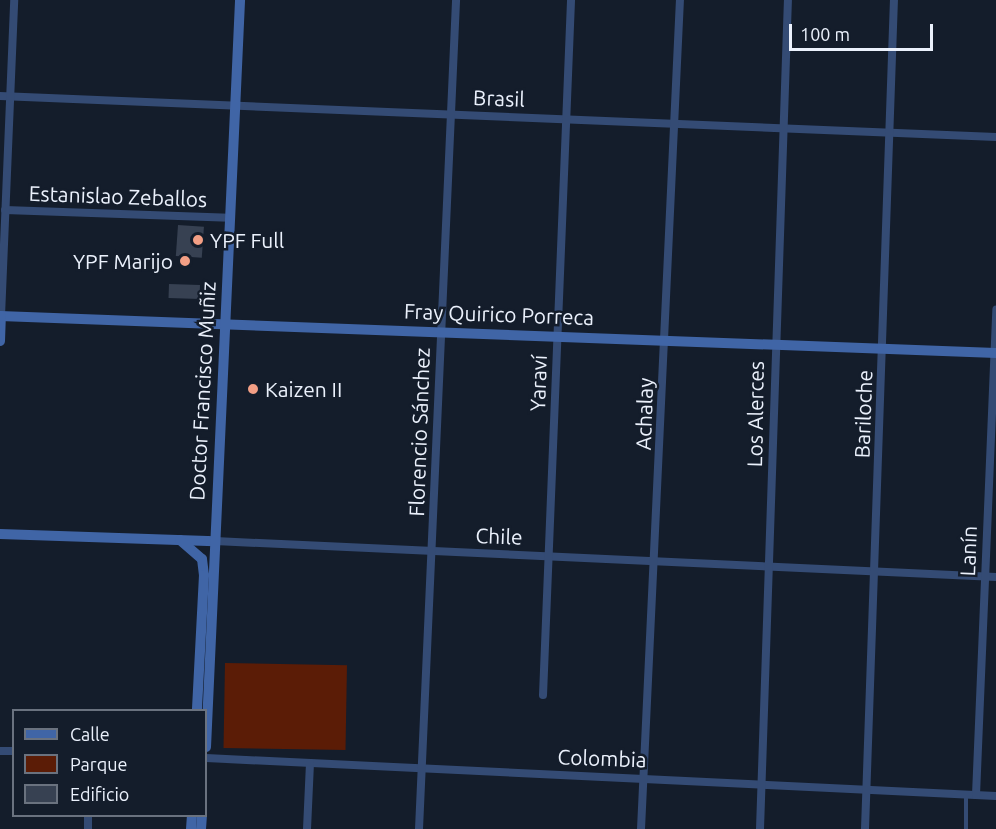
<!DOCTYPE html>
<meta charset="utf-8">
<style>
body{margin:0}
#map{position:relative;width:996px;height:829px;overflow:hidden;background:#141d2b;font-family:Ubuntu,sans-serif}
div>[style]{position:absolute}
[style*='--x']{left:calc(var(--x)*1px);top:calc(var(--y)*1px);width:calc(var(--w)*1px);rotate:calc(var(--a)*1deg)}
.green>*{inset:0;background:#5b1c06;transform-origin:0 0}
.building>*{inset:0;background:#374152;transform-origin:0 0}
.service>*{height:4px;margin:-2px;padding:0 2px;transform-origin:2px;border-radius:2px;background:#344b74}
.minor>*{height:8px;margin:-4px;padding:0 4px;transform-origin:4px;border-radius:4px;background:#344b74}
.secondary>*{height:10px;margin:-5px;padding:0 5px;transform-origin:5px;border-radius:5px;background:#4065a6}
.dots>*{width:16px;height:16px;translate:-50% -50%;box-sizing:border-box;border:3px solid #141d2b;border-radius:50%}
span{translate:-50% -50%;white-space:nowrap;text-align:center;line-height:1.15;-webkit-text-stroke:5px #141d2b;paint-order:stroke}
.street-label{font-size:21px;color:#ebf1fc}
.poi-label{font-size:21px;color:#ebf1fc}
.left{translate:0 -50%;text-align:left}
.right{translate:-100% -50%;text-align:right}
.legend{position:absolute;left:12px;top:709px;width:195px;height:108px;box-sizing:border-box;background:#141d2b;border:2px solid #6a727f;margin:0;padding:8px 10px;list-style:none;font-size:18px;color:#ebf1fc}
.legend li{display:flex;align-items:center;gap:12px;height:30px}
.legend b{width:30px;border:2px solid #6a727f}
.scale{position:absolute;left:789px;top:24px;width:144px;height:27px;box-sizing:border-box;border:3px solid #ebf1fc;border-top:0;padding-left:8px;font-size:18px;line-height:21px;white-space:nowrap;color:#ebf1fc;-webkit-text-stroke:4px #141d2b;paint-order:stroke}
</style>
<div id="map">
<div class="green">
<div style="left:225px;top:663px;width:122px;height:85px;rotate:1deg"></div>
</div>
<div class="building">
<div style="left:178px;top:225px;width:26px;height:31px;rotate:4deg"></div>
<div style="left:169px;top:284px;width:31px;height:14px;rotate:2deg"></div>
</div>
<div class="service">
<div style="--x:966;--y:829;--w:34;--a:-90"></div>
</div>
<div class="minor">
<div style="--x:0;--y:96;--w:997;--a:2.36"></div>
<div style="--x:5;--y:210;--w:224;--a:2"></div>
<div style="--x:1;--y:316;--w:316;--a:-87.6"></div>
<div style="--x:215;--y:541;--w:782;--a:2.64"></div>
<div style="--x:543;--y:695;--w:696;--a:-87.69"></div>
<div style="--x:0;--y:751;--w:14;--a:0"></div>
<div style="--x:206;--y:758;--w:791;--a:2.75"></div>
<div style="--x:976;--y:795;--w:486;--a:-87.6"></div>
<div style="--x:88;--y:829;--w:13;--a:-90"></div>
<div style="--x:307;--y:829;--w:66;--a:-87.4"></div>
<div style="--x:419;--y:829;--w:830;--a:-87.44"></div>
<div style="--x:641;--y:829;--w:830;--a:-87.31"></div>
<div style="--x:760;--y:829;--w:829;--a:-88.07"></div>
<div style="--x:865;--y:829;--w:830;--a:-88"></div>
</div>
<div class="secondary">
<div style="--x:0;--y:316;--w:997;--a:2.13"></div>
<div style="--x:0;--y:341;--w:25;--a:-88"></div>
<div style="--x:0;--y:534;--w:215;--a:1.9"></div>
<div style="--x:180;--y:540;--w:29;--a:41"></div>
<div style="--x:202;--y:559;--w:16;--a:83"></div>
<div style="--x:204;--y:575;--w:135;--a:93"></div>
<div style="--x:206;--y:747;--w:748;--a:-87.39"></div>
<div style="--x:191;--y:829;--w:13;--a:-86"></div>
<div style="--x:201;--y:829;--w:13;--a:-86"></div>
</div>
<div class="dots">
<div style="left:198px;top:240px;background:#f39f85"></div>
<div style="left:185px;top:261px;background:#f39f85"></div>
<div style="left:253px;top:389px;background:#f39f85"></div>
</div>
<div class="street-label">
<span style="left:499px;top:98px;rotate:2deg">Brasil</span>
<span style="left:118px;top:196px;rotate:2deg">Estanislao Zeballos</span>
<span style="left:499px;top:314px;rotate:2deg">Fray Quirico Porreca</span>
<span style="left:538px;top:383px;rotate:-88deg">Yaraví</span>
<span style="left:202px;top:391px;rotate:-87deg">Doctor Francisco Muñiz</span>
<span style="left:644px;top:414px;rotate:-88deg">Achalay</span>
<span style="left:755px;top:414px;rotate:-89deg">Los Alerces</span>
<span style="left:863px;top:414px;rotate:-88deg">Bariloche</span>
<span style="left:419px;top:432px;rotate:-88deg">Florencio Sánchez</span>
<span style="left:499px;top:536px;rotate:2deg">Chile</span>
<span style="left:968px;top:551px;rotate:-88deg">Lanín</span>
<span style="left:602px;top:758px;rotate:2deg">Colombia</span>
</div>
<div class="poi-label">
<span class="left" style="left:210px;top:240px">YPF Full</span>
<span class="right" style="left:173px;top:261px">YPF Marijo</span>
<span class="left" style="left:265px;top:389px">Kaizen II</span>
</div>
<ul class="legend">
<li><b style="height:8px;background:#4065a6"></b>Calle</li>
<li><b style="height:16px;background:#5b1c06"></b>Parque</li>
<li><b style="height:16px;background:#374152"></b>Edificio</li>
</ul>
<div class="scale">100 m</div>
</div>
